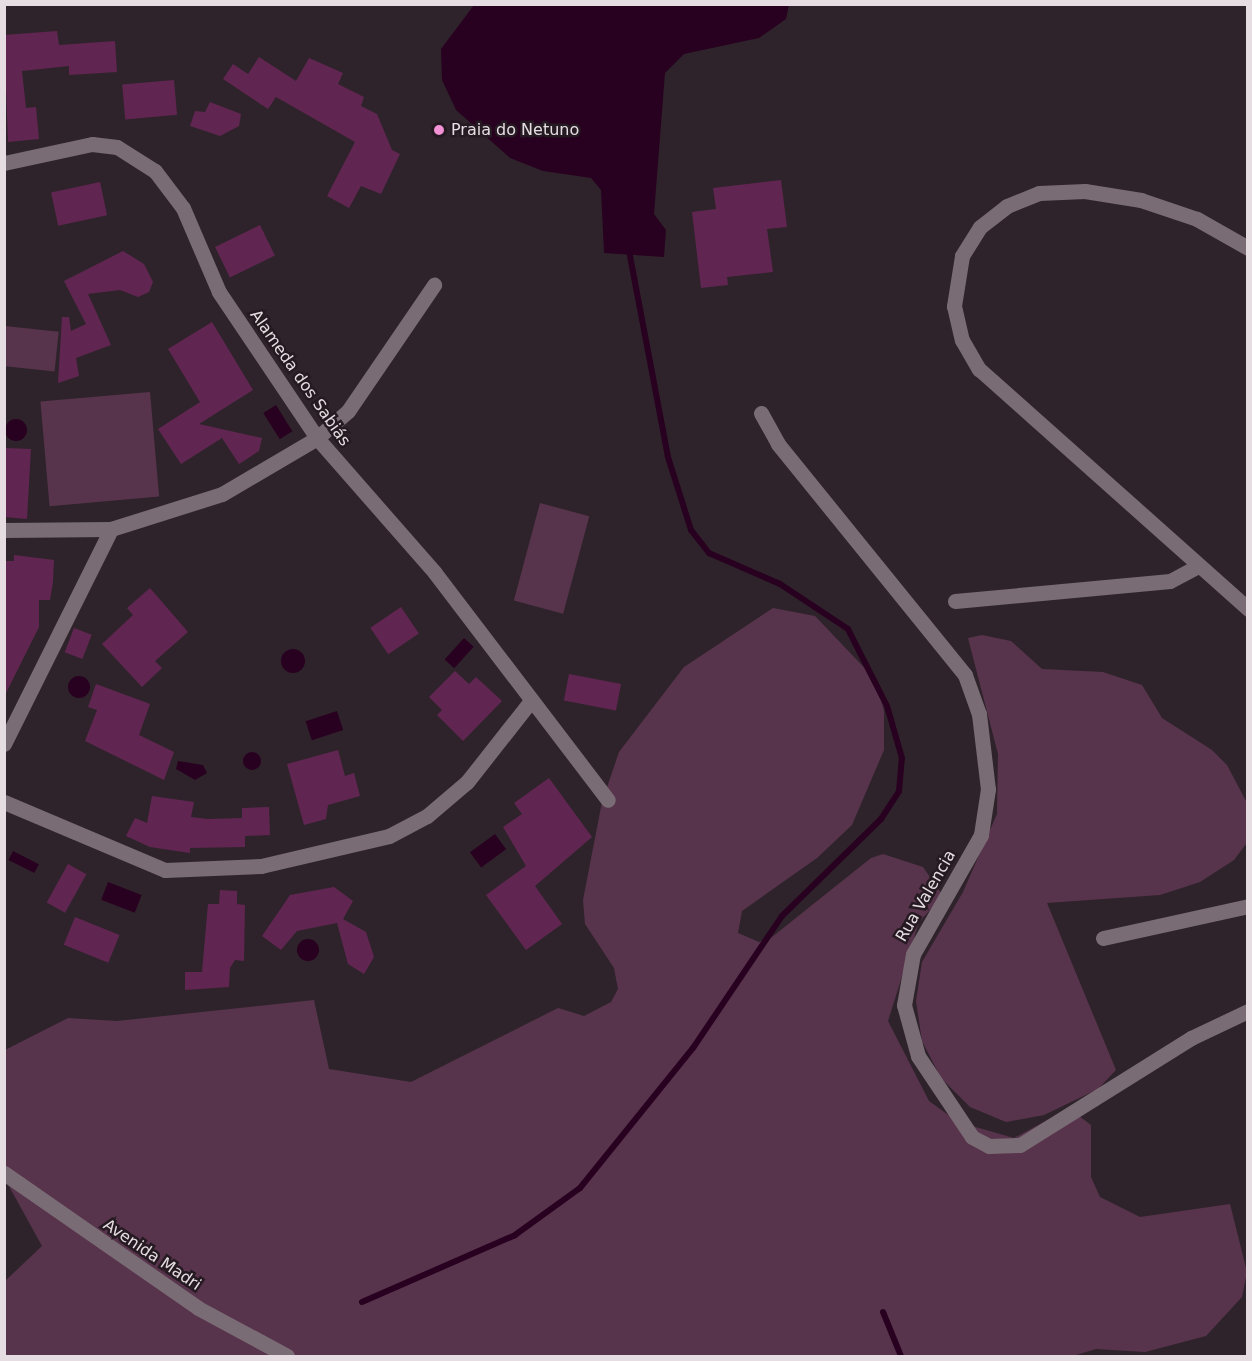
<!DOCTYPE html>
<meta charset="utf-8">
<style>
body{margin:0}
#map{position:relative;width:1252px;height:1361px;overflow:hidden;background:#2f232b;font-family:"DejaVu Sans",sans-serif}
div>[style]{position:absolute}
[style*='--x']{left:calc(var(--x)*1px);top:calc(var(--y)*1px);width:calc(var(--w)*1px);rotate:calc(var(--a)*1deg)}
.green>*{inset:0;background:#57344c;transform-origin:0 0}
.water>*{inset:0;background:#290120;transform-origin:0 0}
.round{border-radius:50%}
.stream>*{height:6px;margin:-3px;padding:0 3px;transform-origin:3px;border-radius:3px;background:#290120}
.building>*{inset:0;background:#602651;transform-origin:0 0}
.street>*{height:15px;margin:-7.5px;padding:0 7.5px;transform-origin:7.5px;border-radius:7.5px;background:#7a6c75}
.dots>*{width:16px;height:16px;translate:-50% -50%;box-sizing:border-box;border:3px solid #251a21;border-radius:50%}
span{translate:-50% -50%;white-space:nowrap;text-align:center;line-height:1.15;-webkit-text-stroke:5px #251a21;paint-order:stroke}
.poi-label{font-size:16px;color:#e5dde2}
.left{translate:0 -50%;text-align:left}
.street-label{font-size:16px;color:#e5dde2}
.frame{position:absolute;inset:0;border:6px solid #e5dde2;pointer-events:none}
</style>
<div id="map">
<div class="green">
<div style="left:5px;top:326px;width:54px;height:40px;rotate:6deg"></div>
<div style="left:150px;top:392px;width:105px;height:110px;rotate:85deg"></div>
<div style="left:540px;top:503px;width:51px;height:101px;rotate:15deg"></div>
<div style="clip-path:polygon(773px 608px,815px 616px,876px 680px,884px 711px,884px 750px,852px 825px,817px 858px,742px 911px,738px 933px,759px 942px,772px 937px,871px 858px,883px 854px,923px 867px,943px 896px,919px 922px,888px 1021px,929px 1101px,958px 1122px,1014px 1138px,1049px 1119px,1079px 1116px,1091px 1125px,1091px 1177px,1100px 1197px,1140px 1217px,1230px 1204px,1247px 1272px,1242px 1297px,1206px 1336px,1145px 1352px,1096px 1349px,1073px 1356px,5px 1356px,5px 1281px,42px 1246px,5px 1179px,5px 1050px,68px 1018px,117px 1021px,314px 1000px,329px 1069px,411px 1082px,558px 1008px,584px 1016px,611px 1002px,618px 989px,614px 968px,585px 924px,583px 900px,602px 802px,619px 752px,684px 667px)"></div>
<div style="clip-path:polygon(982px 635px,1011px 641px,1042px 669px,1103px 672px,1142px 685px,1162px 718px,1212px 750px,1227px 765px,1247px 803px,1246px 844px,1234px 860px,1200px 882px,1160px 895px,1047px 903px,1116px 1070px,1098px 1089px,1044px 1115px,1006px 1122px,970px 1107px,941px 1078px,922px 1041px,916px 1001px,922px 962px,963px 892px,997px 814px,998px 754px,968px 638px)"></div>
</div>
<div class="water">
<div style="clip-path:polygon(474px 5px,789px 5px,786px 19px,759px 38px,684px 54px,665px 73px,654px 214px,666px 230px,664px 257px,604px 253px,601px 190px,591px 178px,543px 171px,510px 158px,456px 110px,442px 80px,441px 49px)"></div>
<div style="left:276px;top:405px;width:31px;height:15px;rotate:58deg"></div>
<div class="round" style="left:5px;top:419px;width:22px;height:22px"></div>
<div style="left:464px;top:638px;width:13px;height:29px;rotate:42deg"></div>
<div class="round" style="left:281px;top:649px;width:24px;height:24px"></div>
<div class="round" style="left:68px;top:676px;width:22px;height:22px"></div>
<div style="left:337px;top:711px;width:20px;height:33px;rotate:72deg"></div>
<div class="round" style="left:243px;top:752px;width:18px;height:18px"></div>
<div style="clip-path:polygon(178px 761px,203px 765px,207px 773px,195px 780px,176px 769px)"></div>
<div style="left:495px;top:834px;width:19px;height:31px;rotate:54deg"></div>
<div style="left:13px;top:851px;width:29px;height:10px;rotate:27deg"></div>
<div style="left:108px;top:882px;width:36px;height:19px;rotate:21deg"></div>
<div class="round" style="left:297px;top:939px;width:22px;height:22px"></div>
</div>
<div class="stream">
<div style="--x:362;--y:1302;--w:167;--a:-23.6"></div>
<div style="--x:515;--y:1235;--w:80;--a:-35.9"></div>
<div style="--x:580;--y:1188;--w:180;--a:-51.1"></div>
<div style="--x:693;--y:1048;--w:159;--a:-56"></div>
<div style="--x:782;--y:916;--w:139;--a:-44.4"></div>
<div style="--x:881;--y:819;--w:33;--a:-57"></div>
<div style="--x:899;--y:791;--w:33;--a:-85"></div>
<div style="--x:902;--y:758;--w:54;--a:-106.1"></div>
<div style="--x:887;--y:706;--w:86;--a:-116.9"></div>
<div style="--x:848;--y:629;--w:82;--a:-146.5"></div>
<div style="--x:780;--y:584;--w:77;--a:-156.4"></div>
<div style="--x:709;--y:553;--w:29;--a:-128"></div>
<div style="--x:691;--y:530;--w:77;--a:-107.5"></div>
<div style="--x:668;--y:457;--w:206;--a:-100.7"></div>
<div style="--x:883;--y:1312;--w:48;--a:67.8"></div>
</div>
<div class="building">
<div style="clip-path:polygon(57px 31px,59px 45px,115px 41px,117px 72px,69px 75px,69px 66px,22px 71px,26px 108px,36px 107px,39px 139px,8px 142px,4px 35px)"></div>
<div style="clip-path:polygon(259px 57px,296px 81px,309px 58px,343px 73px,338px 84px,364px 97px,361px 106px,377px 114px,392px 150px,400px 154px,381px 194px,361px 186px,349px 208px,327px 196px,355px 142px,276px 97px,268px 109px,223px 79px,233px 64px,248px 74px)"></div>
<div style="left:174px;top:80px;width:35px;height:52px;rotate:85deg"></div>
<div style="clip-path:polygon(210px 102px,241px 114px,239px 126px,220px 136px,190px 126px,195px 111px,205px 112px)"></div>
<div style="clip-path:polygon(781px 180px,787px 227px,767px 229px,773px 272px,727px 277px,728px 285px,701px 288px,692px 212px,716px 209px,713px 188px)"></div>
<div style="left:100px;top:182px;width:34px;height:50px;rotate:78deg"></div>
<div style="left:260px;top:225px;width:34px;height:50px;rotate:64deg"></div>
<div style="clip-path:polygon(123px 251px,144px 264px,153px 282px,149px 292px,138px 297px,120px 290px,88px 294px,111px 345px,76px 358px,79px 376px,58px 383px,62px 317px,69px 317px,71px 331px,86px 324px,64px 281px)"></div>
<div style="clip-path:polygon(212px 322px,253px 390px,199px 424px,262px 438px,259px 451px,239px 464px,222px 438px,181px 464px,158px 429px,200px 402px,168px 349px)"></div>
<div style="clip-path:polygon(4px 448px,31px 449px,27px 519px,4px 517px)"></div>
<div style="clip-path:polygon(14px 555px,54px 560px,53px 582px,50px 600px,39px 600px,39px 627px,4px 697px,4px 561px,14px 561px)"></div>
<div style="clip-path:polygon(150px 588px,188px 632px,155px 661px,162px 668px,142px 687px,102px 644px,133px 615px,127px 608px)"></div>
<div style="left:401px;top:607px;width:32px;height:37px;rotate:56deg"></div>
<div style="left:74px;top:628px;width:19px;height:26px;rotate:21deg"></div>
<div style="clip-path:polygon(455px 671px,469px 684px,476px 677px,502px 701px,463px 741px,437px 715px,442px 710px,429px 697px)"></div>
<div style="left:569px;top:674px;width:53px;height:27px;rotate:11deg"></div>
<div style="clip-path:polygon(96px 684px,150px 704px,139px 735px,174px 752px,164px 780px,85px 741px,97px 710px,88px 707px)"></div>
<div style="clip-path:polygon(338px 750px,345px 776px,354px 773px,360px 796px,328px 805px,326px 819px,304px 825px,287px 764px)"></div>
<div style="clip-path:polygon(549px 778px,592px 837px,535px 886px,562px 924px,526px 950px,486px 895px,526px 866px,503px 827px,522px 814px,514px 803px)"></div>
<div style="clip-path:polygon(152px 796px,194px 802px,191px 817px,208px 819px,242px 818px,242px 808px,269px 807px,270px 835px,245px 836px,245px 847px,190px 848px,190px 853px,150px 847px,126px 836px,135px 818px,147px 823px)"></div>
<div style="left:68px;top:864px;width:21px;height:44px;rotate:29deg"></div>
<div style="clip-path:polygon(334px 887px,353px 901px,343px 919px,366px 932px,374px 957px,364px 974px,348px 964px,337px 923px,297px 931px,281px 950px,262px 936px,290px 895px)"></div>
<div style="clip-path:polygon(220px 890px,237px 891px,237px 904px,245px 905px,244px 961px,235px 960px,230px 968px,229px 987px,185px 990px,185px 972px,202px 972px,208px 904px,219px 904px)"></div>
<div style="left:75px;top:917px;width:48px;height:30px;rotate:22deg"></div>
</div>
<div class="street">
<div style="--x:4;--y:163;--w:90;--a:-12.2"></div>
<div style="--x:92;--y:144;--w:25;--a:7"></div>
<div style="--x:117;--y:147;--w:45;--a:32.3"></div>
<div style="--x:155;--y:171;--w:46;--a:52.9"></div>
<div style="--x:183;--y:208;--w:91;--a:66.8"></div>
<div style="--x:219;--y:292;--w:176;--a:56.1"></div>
<div style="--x:317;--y:438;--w:179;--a:48.8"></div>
<div style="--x:435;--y:573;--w:285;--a:52.7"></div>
<div style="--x:1248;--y:248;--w:59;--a:-150.4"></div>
<div style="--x:1197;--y:219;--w:59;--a:-161.3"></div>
<div style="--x:1141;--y:200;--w:57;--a:-170.9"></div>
<div style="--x:1085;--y:191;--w:46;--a:177.5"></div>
<div style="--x:1039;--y:193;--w:35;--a:158"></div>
<div style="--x:1007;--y:206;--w:34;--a:142"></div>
<div style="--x:980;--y:227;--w:34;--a:122"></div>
<div style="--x:962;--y:256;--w:51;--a:99.1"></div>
<div style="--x:954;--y:306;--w:35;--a:77"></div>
<div style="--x:962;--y:340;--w:34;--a:60"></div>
<div style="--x:979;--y:369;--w:361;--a:41.7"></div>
<div style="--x:761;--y:413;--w:35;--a:61"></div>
<div style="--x:778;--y:444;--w:297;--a:51"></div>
<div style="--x:965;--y:675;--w:41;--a:70.3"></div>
<div style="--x:979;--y:714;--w:76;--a:83.2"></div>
<div style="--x:988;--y:789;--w:47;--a:98.7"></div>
<div style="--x:981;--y:835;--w:137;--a:119.7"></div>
<div style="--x:913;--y:954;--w:52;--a:100"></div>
<div style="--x:904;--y:1005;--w:53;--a:74.6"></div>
<div style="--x:918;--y:1056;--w:97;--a:56.3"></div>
<div style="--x:972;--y:1137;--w:19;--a:28"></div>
<div style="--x:989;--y:1146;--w:31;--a:-2"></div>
<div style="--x:1020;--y:1145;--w:202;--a:-32"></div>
<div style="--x:1191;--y:1038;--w:63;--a:-25.3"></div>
<div style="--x:4;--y:530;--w:107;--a:-0.5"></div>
<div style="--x:111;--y:529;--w:116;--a:-17.5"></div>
<div style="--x:222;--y:494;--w:110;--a:-30.5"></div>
<div style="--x:317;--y:438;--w:41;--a:-41.1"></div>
<div style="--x:348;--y:411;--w:153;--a:-55.7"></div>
<div style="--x:955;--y:601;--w:216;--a:-5.3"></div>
<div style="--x:1170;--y:581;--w:30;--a:-28"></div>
<div style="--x:4;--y:744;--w:240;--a:-63.5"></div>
<div style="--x:4;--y:802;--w:175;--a:22.9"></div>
<div style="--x:165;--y:870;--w:96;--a:-2.4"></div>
<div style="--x:261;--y:866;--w:131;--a:-13.2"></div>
<div style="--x:389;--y:836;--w:43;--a:-27.8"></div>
<div style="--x:427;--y:816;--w:52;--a:-40.4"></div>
<div style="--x:467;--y:782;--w:102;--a:-51.8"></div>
<div style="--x:1103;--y:938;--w:148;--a:-12.4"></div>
<div style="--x:4;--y:1173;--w:236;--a:34.8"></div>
<div style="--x:198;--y:1308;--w:101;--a:28.3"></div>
</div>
<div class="dots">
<div style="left:439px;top:130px;background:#f391d6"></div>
</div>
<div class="poi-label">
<span class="left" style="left:451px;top:130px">Praia do Netuno</span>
</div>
<div class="street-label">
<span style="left:300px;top:378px;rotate:55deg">Alameda dos Sabiás</span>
<span style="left:926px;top:896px;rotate:-60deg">Rua Valencia</span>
<span style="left:152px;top:1255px;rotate:34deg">Avenida Madri</span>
</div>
<div class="frame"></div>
</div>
